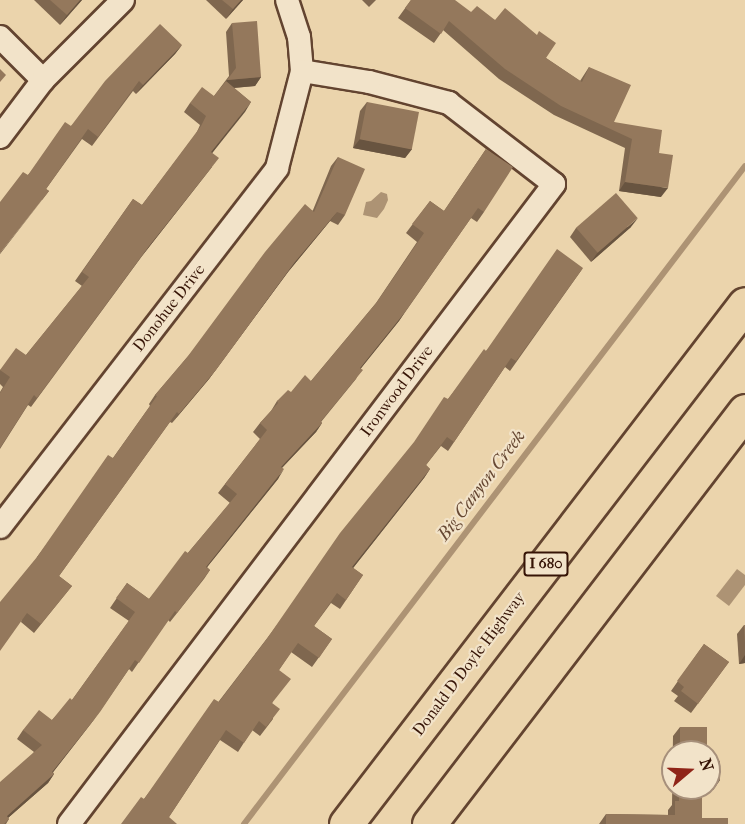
<!DOCTYPE html>
<style>
body{margin:0}
#map{position:relative;width:745px;height:824px;overflow:hidden;background:#ebd4ac;font-family:"IM FELL French Canon",serif}
div>[style]{position:absolute}
[style*='--x']{left:calc(var(--x)*1px);top:calc(var(--y)*1px);width:calc(var(--w)*1px);rotate:calc(var(--a)*1deg)}
.water>*{inset:0;background:#ad9374}
.stream>*{height:6px;margin:-3px;padding:0 3px;transform-origin:3px;border-radius:3px;background:#ad9374}
.roads{filter:drop-shadow(2px 0 #634430) drop-shadow(-2px 0 #634430) drop-shadow(0 2px #634430) drop-shadow(0 -2px #634430)}
.street>*{height:22px;margin:-11px;padding:0 11px;transform-origin:11px;border-radius:11px;background:#f2e3c9}
.highway>*{height:33px;margin:-16.5px;padding:0 16.5px;transform-origin:16.5px;border-radius:16.5px;background:#ebd4ac}
.wall>*{inset:0;background:#7f674f}
.shaded-wall>*{inset:0;background:#685440}
.building>*{inset:0;background:#94785c;transform-origin:0 0}
span{translate:-50% -50%;white-space:nowrap;text-align:center;line-height:1.15;-webkit-text-stroke:4.5px #f2e3c9;paint-order:stroke}
.shield-label span{padding:2px 4px;background:#f2e3c9;border:2px solid;border-radius:4px;-webkit-text-stroke-width:0}
.shield-label{font-size:15px;color:#361406;font-weight:700}
.street-label{font-size:16px;color:#361406}
.water-label{font-size:18px;color:#664732;font-style:italic}
.north{position:absolute;left:661px;top:740px;width:60px;height:60px;box-sizing:border-box;background:#f2e3c9;border:2px solid #a7907b;border-radius:50%;rotate:71deg;font-size:16px;font-weight:700;line-height:24px;text-align:center;color:#361406}
.north::after{content:'';display:block;margin:auto;width:21px;height:27px;background:#8f2418;clip-path:polygon(50% 0,100% 100%,50% 72%,0 100%)}
</style>
<div id="map">
<div class="water">
<div style="clip-path:polygon(381px 192px,387px 194px,388px 200px,384px 209px,377px 218px,363px 215px,366px 202px,371px 201px)"></div>
<div style="clip-path:polygon(737px 569px,745px 575px,745px 585px,729px 606px,716px 596px)"></div>
</div>
<div class="stream">
<div style="--x:244;--y:824;--w:827;--a:-52.71"></div>
</div>
<div class="roads">
<div class="street">
<div style="--x:0;--y:37;--w:61;--a:45"></div>
<div style="--x:0;--y:137;--w:71;--a:-53"></div>
<div style="--x:43;--y:80;--w:113;--a:-45"></div>
<div style="--x:0;--y:527;--w:453;--a:-52.3"></div>
<div style="--x:277;--y:168;--w:100;--a:-75.5"></div>
<div style="--x:302;--y:71;--w:34;--a:-95"></div>
<div style="--x:299;--y:37;--w:39;--a:-108"></div>
<div style="--x:69;--y:824;--w:803;--a:-52.84"></div>
<div style="--x:554;--y:184;--w:133;--a:-142.4"></div>
<div style="--x:449;--y:103;--w:83;--a:-165.3"></div>
<div style="--x:369;--y:82;--w:68;--a:-170.7"></div>
</div>
<div class="highway">
<div style="--x:346;--y:824;--w:655;--a:-52.5"></div>
<div style="--x:429;--y:824;--w:520;--a:-52.58"></div>
</div>
</div>
<div class="wall">
<div style="clip-path:polygon(34px 0,82px 0,60px 25px)"></div>
<div style="clip-path:polygon(206px 0,243px 0,226px 19px)"></div>
<div style="clip-path:polygon(362px 0,376px 0,369px 7px)"></div>
<div style="clip-path:polygon(411px 0,471px 12px,495px 20px,546px 58px,580px 81px,589px 67px,614px 122px,659px 153px,661px 197px,619px 191px,625px 148px,554px 115px,499px 79px,443px 30px,434px 43px,398px 18px)"></div>
<div style="clip-path:polygon(232px 23px,261px 77px,255px 86px,234px 88px,251px 102px,212px 153px,212px 167px,142px 256px,31px 407px,28px 405px,0 449px,0 392px,3px 387px,0 384px,0 370px,26px 355px,82px 286px,75px 281px,133px 199px,142px 205px,196px 134px,200px 125px,184px 112px,190px 103px,214px 96px,229px 76px,226px 32px)"></div>
<div style="clip-path:polygon(182px 45px,175px 54px,136px 94px,133px 91px,92px 146px,82px 139px,46px 189px,49px 191px,42px 200px,28px 175px,71px 126px)"></div>
<div style="clip-path:polygon(367px 102px,412px 149px,405px 158px,353px 148px,360px 111px)"></div>
<div style="clip-path:polygon(486px 149px,484px 212px,477px 222px,471px 218px,399px 321px,361px 368px,356px 379px,321px 422px,322px 423px,316px 432px,282px 468px,278px 479px,207px 567px,210px 570px,204px 579px,170px 622px,168px 620px,132px 672px,129px 669px,93px 721px,53px 772px,54px 774px,48px 783px,8px 818px,9px 819px,6px 824px,0 824px,34px 752px,17px 739px,23px 730px,52px 720px,72px 700px,129px 621px,110px 608px,127px 583px,149px 599px,230px 503px,218px 493px,260px 439px,253px 432px,260px 423px,271px 411px,277px 401px,311px 381px,376px 303px,417px 242px,406px 233px,430px 201px,444px 211px)"></div>
<div style="clip-path:polygon(338px 157px,345px 215px,338px 225px,330px 221px,288px 272px,209px 379px,172px 423px,170px 422px,59px 576px,72px 586px,34px 633px,21px 622px,37px 557px,113px 458px,150px 406px,149px 404px,155px 395px,313px 210px,331px 166px)"></div>
<div style="clip-path:polygon(631px 227px,591px 262px,570px 237px,576px 228px)"></div>
<div style="clip-path:polygon(583px 268px,510px 371px,505px 367px,448px 451px,441px 446px,426px 465px,430px 469px,424px 478px,353px 568px,363px 575px,340px 609px,331px 603px,314px 626px,332px 639px,312px 667px,291px 652px,279px 670px,272px 704px,273px 719px,260px 736px,252px 730px,238px 752px,220px 740px,169px 817px,144px 799px,265px 641px,448px 399px,486px 351px)"></div>
<div style="clip-path:polygon(744px 625px,745px 625px,745px 663px,739px 664px,737px 634px)"></div>
<div style="clip-path:polygon(704px 644px,729px 662px,691px 713px,674px 701px,678px 696px,671px 691px)"></div>
<div style="clip-path:polygon(680px 727px,707px 752px,673px 752px,673px 788px,709px 788px,720px 780px,713px 790px,702px 789px,702px 818px,728px 824px,599px 824px,606px 814px,668px 815px,668px 810px,672px 805px,673px 736px)"></div>
</div>
<div class="shaded-wall">
<div style="clip-path:polygon(80px 0,82px 0,60px 25px,67px 15px)"></div>
<div style="clip-path:polygon(241px 0,243px 0,226px 19px,233px 9px)"></div>
<div style="clip-path:polygon(182px 45px,175px 54px,136px 94px,143px 85px)"></div>
<div style="clip-path:polygon(261px 77px,255px 86px,220px 89px,227px 80px)"></div>
<div style="clip-path:polygon(251px 102px,245px 112px,205px 162px,211px 152px)"></div>
<div style="clip-path:polygon(360px 139px,412px 149px,405px 158px,353px 148px)"></div>
<div style="clip-path:polygon(219px 158px,142px 256px,31px 407px,149px 246px)"></div>
<div style="clip-path:polygon(625px 182px,668px 188px,661px 197px,619px 191px)"></div>
<div style="clip-path:polygon(49px 191px,0 254px,0 253px)"></div>
<div style="clip-path:polygon(337px 212px,330px 221px,288px 272px,209px 379px,172px 423px,294px 263px)"></div>
<div style="clip-path:polygon(638px 218px,631px 227px,591px 262px,598px 252px)"></div>
<div style="clip-path:polygon(405px 312px,399px 321px,354px 377px,360px 368px)"></div>
<div style="clip-path:polygon(322px 423px,316px 432px,274px 476px,281px 467px)"></div>
<div style="clip-path:polygon(284px 469px,278px 479px,200px 576px,206px 567px)"></div>
<div style="clip-path:polygon(430px 469px,424px 478px,346px 577px,352px 567px)"></div>
<div style="clip-path:polygon(745px 655px,745px 663px,739px 664px)"></div>
<div style="clip-path:polygon(100px 712px,47px 780px,54px 774px,48px 783px,1px 824px,7px 816px,52px 772px)"></div>
<div style="clip-path:polygon(709px 780px,720px 780px,713px 790px,696px 789px,696px 788px,709px 788px)"></div>
</div>
<div class="building">
<div style="clip-path:polygon(50px 0,80px 0,67px 15px)"></div>
<div style="clip-path:polygon(222px 0,241px 0,233px 9px)"></div>
<div style="clip-path:polygon(411px 0,455px 0,471px 12px,477px 6px,495px 20px,505px 8px,537px 35px,539px 31px,556px 43px,546px 58px,582px 82px,589px 67px,631px 85px,614px 122px,662px 130px,659px 153px,673px 155px,668px 188px,625px 182px,632px 139px,561px 106px,505px 69px,449px 21px,441px 34px,405px 8px)"></div>
<div style="clip-path:polygon(257px 21px,261px 77px,227px 80px,236px 68px,232px 23px)"></div>
<div style="clip-path:polygon(160px 24px,182px 45px,143px 85px,139px 81px,98px 137px,88px 129px,46px 189px,49px 191px,0 253px,0 202px,23px 172px,28px 175px,65px 122px,71px 126px,105px 81px)"></div>
<div style="clip-path:polygon(0 69px,6px 75px,0 82px)"></div>
<div style="clip-path:polygon(226px 81px,251px 102px,211px 152px,219px 158px,149px 246px,37px 398px,34px 395px,0 448px,0 393px,10px 377px,0 370px,16px 348px,26px 355px,89px 277px,82px 272px,133px 199px,142px 205px,201px 126px,206px 116px,190px 103px,202px 87px,214px 96px)"></div>
<div style="left:367px;top:102px;width:53px;height:38px;rotate:11deg"></div>
<div style="clip-path:polygon(486px 149px,513px 167px,484px 212px,478px 208px,405px 312px,360px 368px,363px 370px,321px 421px,322px 423px,281px 467px,284px 469px,206px 567px,210px 570px,177px 613px,175px 611px,139px 663px,135px 660px,100px 712px,52px 772px,54px 774px,7px 816px,9px 819px,4px 824px,0 824px,0 782px,42px 745px,23px 730px,39px 710px,52px 720px,70px 698px,72px 700px,135px 612px,116px 598px,127px 583px,149px 599px,185px 551px,188px 553px,237px 494px,225px 484px,267px 430px,260px 423px,278px 403px,277px 401px,288px 390px,291px 392px,305px 375px,311px 381px,377px 302px,424px 233px,412px 224px,430px 201px,444px 211px)"></div>
<div style="clip-path:polygon(338px 157px,365px 169px,345px 215px,337px 212px,294px 263px,216px 370px,179px 414px,177px 412px,59px 576px,72px 586px,41px 624px,27px 613px,0 651px,0 602px,37px 557px,108px 455px,113px 458px,157px 396px,155px 395px,188px 356px,265px 252px,305px 204px,314px 212px)"></div>
<div style="left:616px;top:193px;width:33px;height:53px;rotate:49deg"></div>
<div style="clip-path:polygon(557px 249px,583px 268px,516px 361px,511px 358px,454px 442px,447px 437px,426px 465px,430px 469px,352px 567px,363px 575px,346px 600px,337px 593px,314px 626px,332px 639px,319px 658px,298px 643px,279px 670px,291px 679px,272px 703px,280px 709px,266px 727px,259px 721px,244px 743px,226px 730px,169px 817px,177px 824px,121px 824px,141px 797px,144px 799px,214px 699px,219px 702px,266px 640px,340px 533px,414px 442px,444px 397px,448px 399px,484px 349px,486px 351px)"></div>
<div style="clip-path:polygon(744px 625px,745px 625px,745px 643px)"></div>
<div style="clip-path:polygon(704px 644px,729px 662px,698px 704px,681px 691px,684px 687px,677px 681px)"></div>
<div style="left:680px;top:727px;width:27px;height:25px"></div>
<div style="left:709px;top:761px;width:11px;height:19px"></div>
<div style="clip-path:polygon(679px 788px,702px 788px,702px 818px,728px 818px,728px 824px,606px 824px,606px 814px,675px 815px,675px 801px,679px 801px)"></div>
</div>
<div class="shield-label">
<span style="left:546px;top:564px">I 680</span>
</div>
<div class="street-label">
<span style="left:169px;top:308px;rotate:-52deg">Donohue Drive</span>
<span style="left:397px;top:391px;rotate:-53deg">Ironwood Drive</span>
<span style="left:469px;top:664px;rotate:-53deg">Donald D Doyle Highway</span>
</div>
<div class="water-label">
<span style="left:482px;top:486px;rotate:-53deg">Big Canyon Creek</span>
</div>
<div class="north">N</div>
</div>
